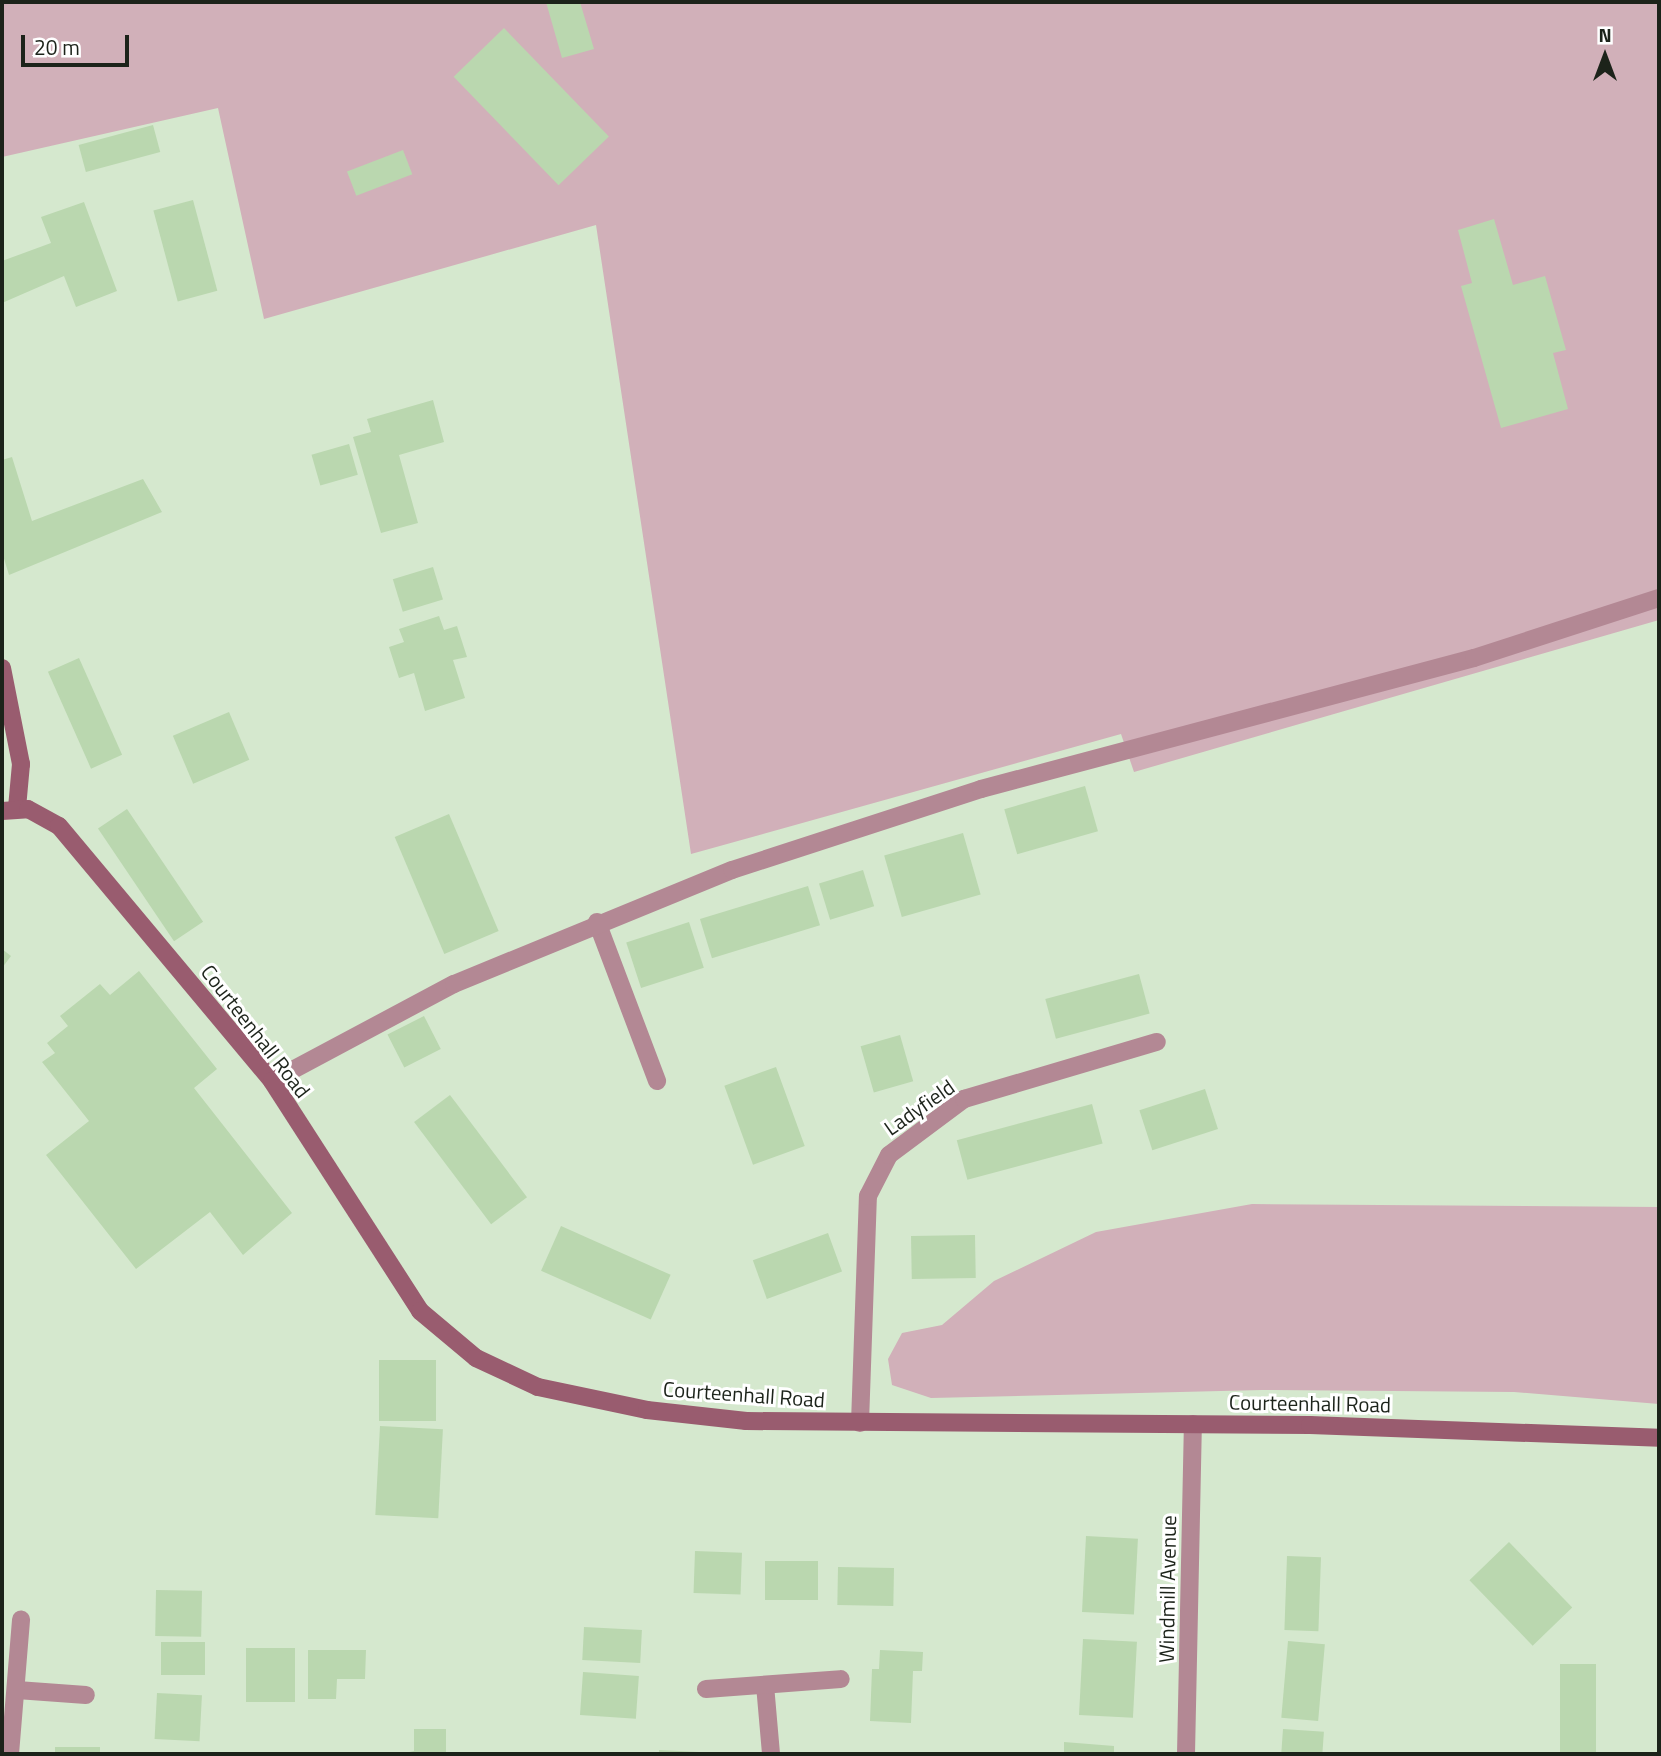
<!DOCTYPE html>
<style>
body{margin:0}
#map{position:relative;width:1661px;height:1756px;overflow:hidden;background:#d5e8ce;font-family:"Titillium Web",sans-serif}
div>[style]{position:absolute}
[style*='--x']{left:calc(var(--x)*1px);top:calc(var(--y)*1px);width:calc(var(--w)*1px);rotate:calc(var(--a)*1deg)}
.green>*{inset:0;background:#d1b0b9}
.building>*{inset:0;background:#bad7af;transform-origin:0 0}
.lane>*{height:18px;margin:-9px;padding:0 9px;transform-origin:9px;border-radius:9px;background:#b38894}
.street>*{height:18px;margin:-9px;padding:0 9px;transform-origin:9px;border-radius:9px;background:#b38894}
.secondary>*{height:18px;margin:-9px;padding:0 9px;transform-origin:9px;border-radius:9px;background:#995c6f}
span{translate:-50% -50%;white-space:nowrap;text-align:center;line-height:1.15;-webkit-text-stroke:6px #fff;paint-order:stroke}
.street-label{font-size:21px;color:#1c231a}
.frame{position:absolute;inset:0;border:4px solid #1c231a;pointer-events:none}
.north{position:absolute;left:1570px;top:21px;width:70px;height:70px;-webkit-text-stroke:5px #fff;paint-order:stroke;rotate:0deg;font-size:19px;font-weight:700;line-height:28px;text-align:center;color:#1c231a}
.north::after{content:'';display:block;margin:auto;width:24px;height:32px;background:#1c231a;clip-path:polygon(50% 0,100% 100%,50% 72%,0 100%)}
.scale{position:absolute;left:21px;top:35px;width:108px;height:32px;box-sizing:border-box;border:4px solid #1c231a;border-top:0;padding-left:9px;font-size:21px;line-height:24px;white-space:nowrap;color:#1c231a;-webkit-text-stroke:5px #fff;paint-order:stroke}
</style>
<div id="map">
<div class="green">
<div style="clip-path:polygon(2px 2px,1659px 2px,1659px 620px,1134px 772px,1121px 734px,691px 854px,596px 225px,264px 319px,218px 108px,2px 157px)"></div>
<div style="clip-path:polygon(1252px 1204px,1659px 1207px,1659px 1404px,1514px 1392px,1262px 1390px,931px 1398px,892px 1385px,888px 1359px,902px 1333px,942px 1325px,994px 1281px,1096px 1232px)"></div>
</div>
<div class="building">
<div style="clip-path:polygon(546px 2px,580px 2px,594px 49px,562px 58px)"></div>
<div style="left:504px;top:28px;width:151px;height:70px;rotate:46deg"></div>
<div style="left:153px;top:125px;width:28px;height:77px;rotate:75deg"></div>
<div style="left:403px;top:150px;width:26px;height:60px;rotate:69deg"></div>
<div style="left:193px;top:200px;width:94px;height:41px;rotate:75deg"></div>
<div style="clip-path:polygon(84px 202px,117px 291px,76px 307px,64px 276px,2px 303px,2px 261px,51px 243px,41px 217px)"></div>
<div style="clip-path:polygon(1494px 219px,1513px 285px,1545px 276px,1566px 350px,1553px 353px,1568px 409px,1501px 428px,1461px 286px,1472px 283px,1458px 230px)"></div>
<div style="clip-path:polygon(433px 400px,444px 442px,399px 455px,418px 523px,381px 533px,353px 437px,371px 432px,367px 419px)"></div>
<div style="left:349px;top:444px;width:32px;height:39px;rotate:74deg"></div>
<div style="clip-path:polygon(12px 457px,32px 521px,143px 479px,162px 512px,9px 575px,2px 552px,2px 460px)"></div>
<div style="left:433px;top:567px;width:34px;height:42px;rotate:73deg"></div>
<div style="clip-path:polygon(439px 616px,444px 630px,457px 626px,467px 657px,453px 660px,465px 698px,425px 711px,414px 673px,399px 678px,389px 647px,404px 642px,399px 629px)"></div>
<div style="left:79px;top:658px;width:106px;height:34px;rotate:66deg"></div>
<div style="left:229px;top:712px;width:52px;height:61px;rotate:67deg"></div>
<div style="left:1085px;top:786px;width:47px;height:84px;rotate:74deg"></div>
<div style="left:127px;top:809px;width:136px;height:35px;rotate:56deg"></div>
<div style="left:449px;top:814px;width:127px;height:59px;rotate:67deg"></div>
<div style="left:963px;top:833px;width:64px;height:82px;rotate:74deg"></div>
<div style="left:863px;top:870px;width:38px;height:46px;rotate:73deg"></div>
<div style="left:808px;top:886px;width:41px;height:113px;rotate:73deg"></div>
<div style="left:689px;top:922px;width:48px;height:66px;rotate:72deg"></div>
<div style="clip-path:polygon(2px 949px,11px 956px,2px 968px)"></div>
<div style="clip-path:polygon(139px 971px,217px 1069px,194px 1088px,292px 1213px,243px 1255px,210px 1212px,136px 1269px,46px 1155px,89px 1121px,42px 1062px,55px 1053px,47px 1043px,68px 1026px,60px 1016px,100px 984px,110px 995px)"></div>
<div style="left:1139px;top:974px;width:41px;height:97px;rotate:75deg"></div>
<div style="left:424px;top:1016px;width:37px;height:41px;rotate:63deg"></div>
<div style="left:900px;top:1035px;width:48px;height:41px;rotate:74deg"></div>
<div style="left:776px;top:1067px;width:84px;height:55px;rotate:70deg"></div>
<div style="left:1205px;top:1089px;width:42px;height:69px;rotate:72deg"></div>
<div style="left:450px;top:1095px;width:128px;height:45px;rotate:53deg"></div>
<div style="left:1092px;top:1104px;width:41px;height:140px;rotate:75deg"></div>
<div style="left:561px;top:1226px;width:120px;height:49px;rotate:24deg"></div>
<div style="left:828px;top:1233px;width:41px;height:80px;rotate:70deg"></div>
<div style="left:975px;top:1235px;width:43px;height:64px;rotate:89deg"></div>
<div style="left:379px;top:1360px;width:57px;height:61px"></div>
<div style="left:380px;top:1426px;width:63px;height:89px;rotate:3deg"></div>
<div style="left:1086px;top:1536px;width:52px;height:76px;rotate:3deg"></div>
<div style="left:1509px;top:1542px;width:91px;height:55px;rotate:46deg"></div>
<div style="left:695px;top:1551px;width:47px;height:42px;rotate:2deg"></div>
<div style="left:1287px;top:1556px;width:34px;height:74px;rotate:2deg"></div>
<div style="left:765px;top:1561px;width:53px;height:39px"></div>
<div style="left:838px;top:1567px;width:56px;height:38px;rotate:1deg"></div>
<div style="left:156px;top:1590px;width:46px;height:46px;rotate:1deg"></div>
<div style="left:584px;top:1627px;width:58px;height:33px;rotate:3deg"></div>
<div style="left:1083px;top:1639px;width:54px;height:76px;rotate:3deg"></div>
<div style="left:1288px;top:1641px;width:37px;height:77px;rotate:5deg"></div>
<div style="left:161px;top:1642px;width:44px;height:33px"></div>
<div style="left:246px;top:1648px;width:49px;height:54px"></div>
<div style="clip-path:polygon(308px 1650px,366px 1650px,365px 1679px,337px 1679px,336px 1699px,308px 1699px)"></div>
<div style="clip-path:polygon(880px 1650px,923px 1652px,922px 1671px,913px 1671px,911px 1723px,870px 1721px,872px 1669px,879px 1669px)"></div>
<div style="left:1560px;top:1664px;width:36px;height:90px"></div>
<div style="left:583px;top:1672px;width:56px;height:43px;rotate:4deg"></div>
<div style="left:157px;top:1693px;width:45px;height:46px;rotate:3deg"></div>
<div style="clip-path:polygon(414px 1729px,446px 1729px,446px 1754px,400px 1754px,414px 1751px)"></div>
<div style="left:1283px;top:1729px;width:41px;height:25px;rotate:4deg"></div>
<div style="clip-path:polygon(1064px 1742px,1114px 1746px,1114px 1754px,1064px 1754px)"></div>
<div style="left:55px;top:1747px;width:45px;height:7px"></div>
<div style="clip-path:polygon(659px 1750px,699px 1752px,699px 1754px,659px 1754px)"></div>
</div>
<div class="lane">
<div style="--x:597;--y:922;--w:170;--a:69.3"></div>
<div style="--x:272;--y:1081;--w:206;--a:-28.1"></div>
<div style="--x:454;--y:984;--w:300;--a:-22.3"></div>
<div style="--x:732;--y:870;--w:262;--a:-18"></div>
<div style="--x:981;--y:789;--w:510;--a:-14.88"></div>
<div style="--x:1474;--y:658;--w:194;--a:-18"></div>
</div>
<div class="street">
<div style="--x:860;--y:1423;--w:227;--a:-88"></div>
<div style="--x:868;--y:1196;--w:46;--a:-62.9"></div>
<div style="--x:889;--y:1155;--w:94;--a:-36.7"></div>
<div style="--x:964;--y:1099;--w:201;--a:-16.5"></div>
<div style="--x:765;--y:1685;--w:69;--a:85"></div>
<div style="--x:706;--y:1689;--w:135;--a:-4.2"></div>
<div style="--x:17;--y:1690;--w:69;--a:4.1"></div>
<div style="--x:10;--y:1754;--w:135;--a:-85.3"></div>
<div style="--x:1186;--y:1754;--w:330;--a:-88.8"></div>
</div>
<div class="secondary">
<div style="--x:2;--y:668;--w:98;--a:78.8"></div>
<div style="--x:21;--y:764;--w:44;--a:95.2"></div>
<div style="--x:2;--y:811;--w:26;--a:-4"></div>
<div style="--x:28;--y:809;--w:35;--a:29"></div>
<div style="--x:59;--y:826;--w:332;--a:50.1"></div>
<div style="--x:272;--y:1081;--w:274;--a:57.2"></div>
<div style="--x:420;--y:1311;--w:73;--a:40"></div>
<div style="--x:476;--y:1358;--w:68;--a:25.1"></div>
<div style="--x:538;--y:1387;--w:111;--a:11.9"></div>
<div style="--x:647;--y:1410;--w:100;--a:6.3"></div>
<div style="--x:746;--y:1421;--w:564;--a:0.41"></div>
<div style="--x:1310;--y:1425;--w:349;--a:2.1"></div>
</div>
<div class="street-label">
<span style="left:256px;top:1031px;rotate:52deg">Courteenhall Road</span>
<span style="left:919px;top:1107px;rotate:-35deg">Ladyfield</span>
<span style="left:744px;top:1394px;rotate:4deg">Courteenhall Road</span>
<span style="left:1310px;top:1403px;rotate:1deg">Courteenhall Road</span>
<span style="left:1167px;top:1589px;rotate:-89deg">Windmill Avenue</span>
</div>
<div class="frame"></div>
<div class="north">N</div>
<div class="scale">20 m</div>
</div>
